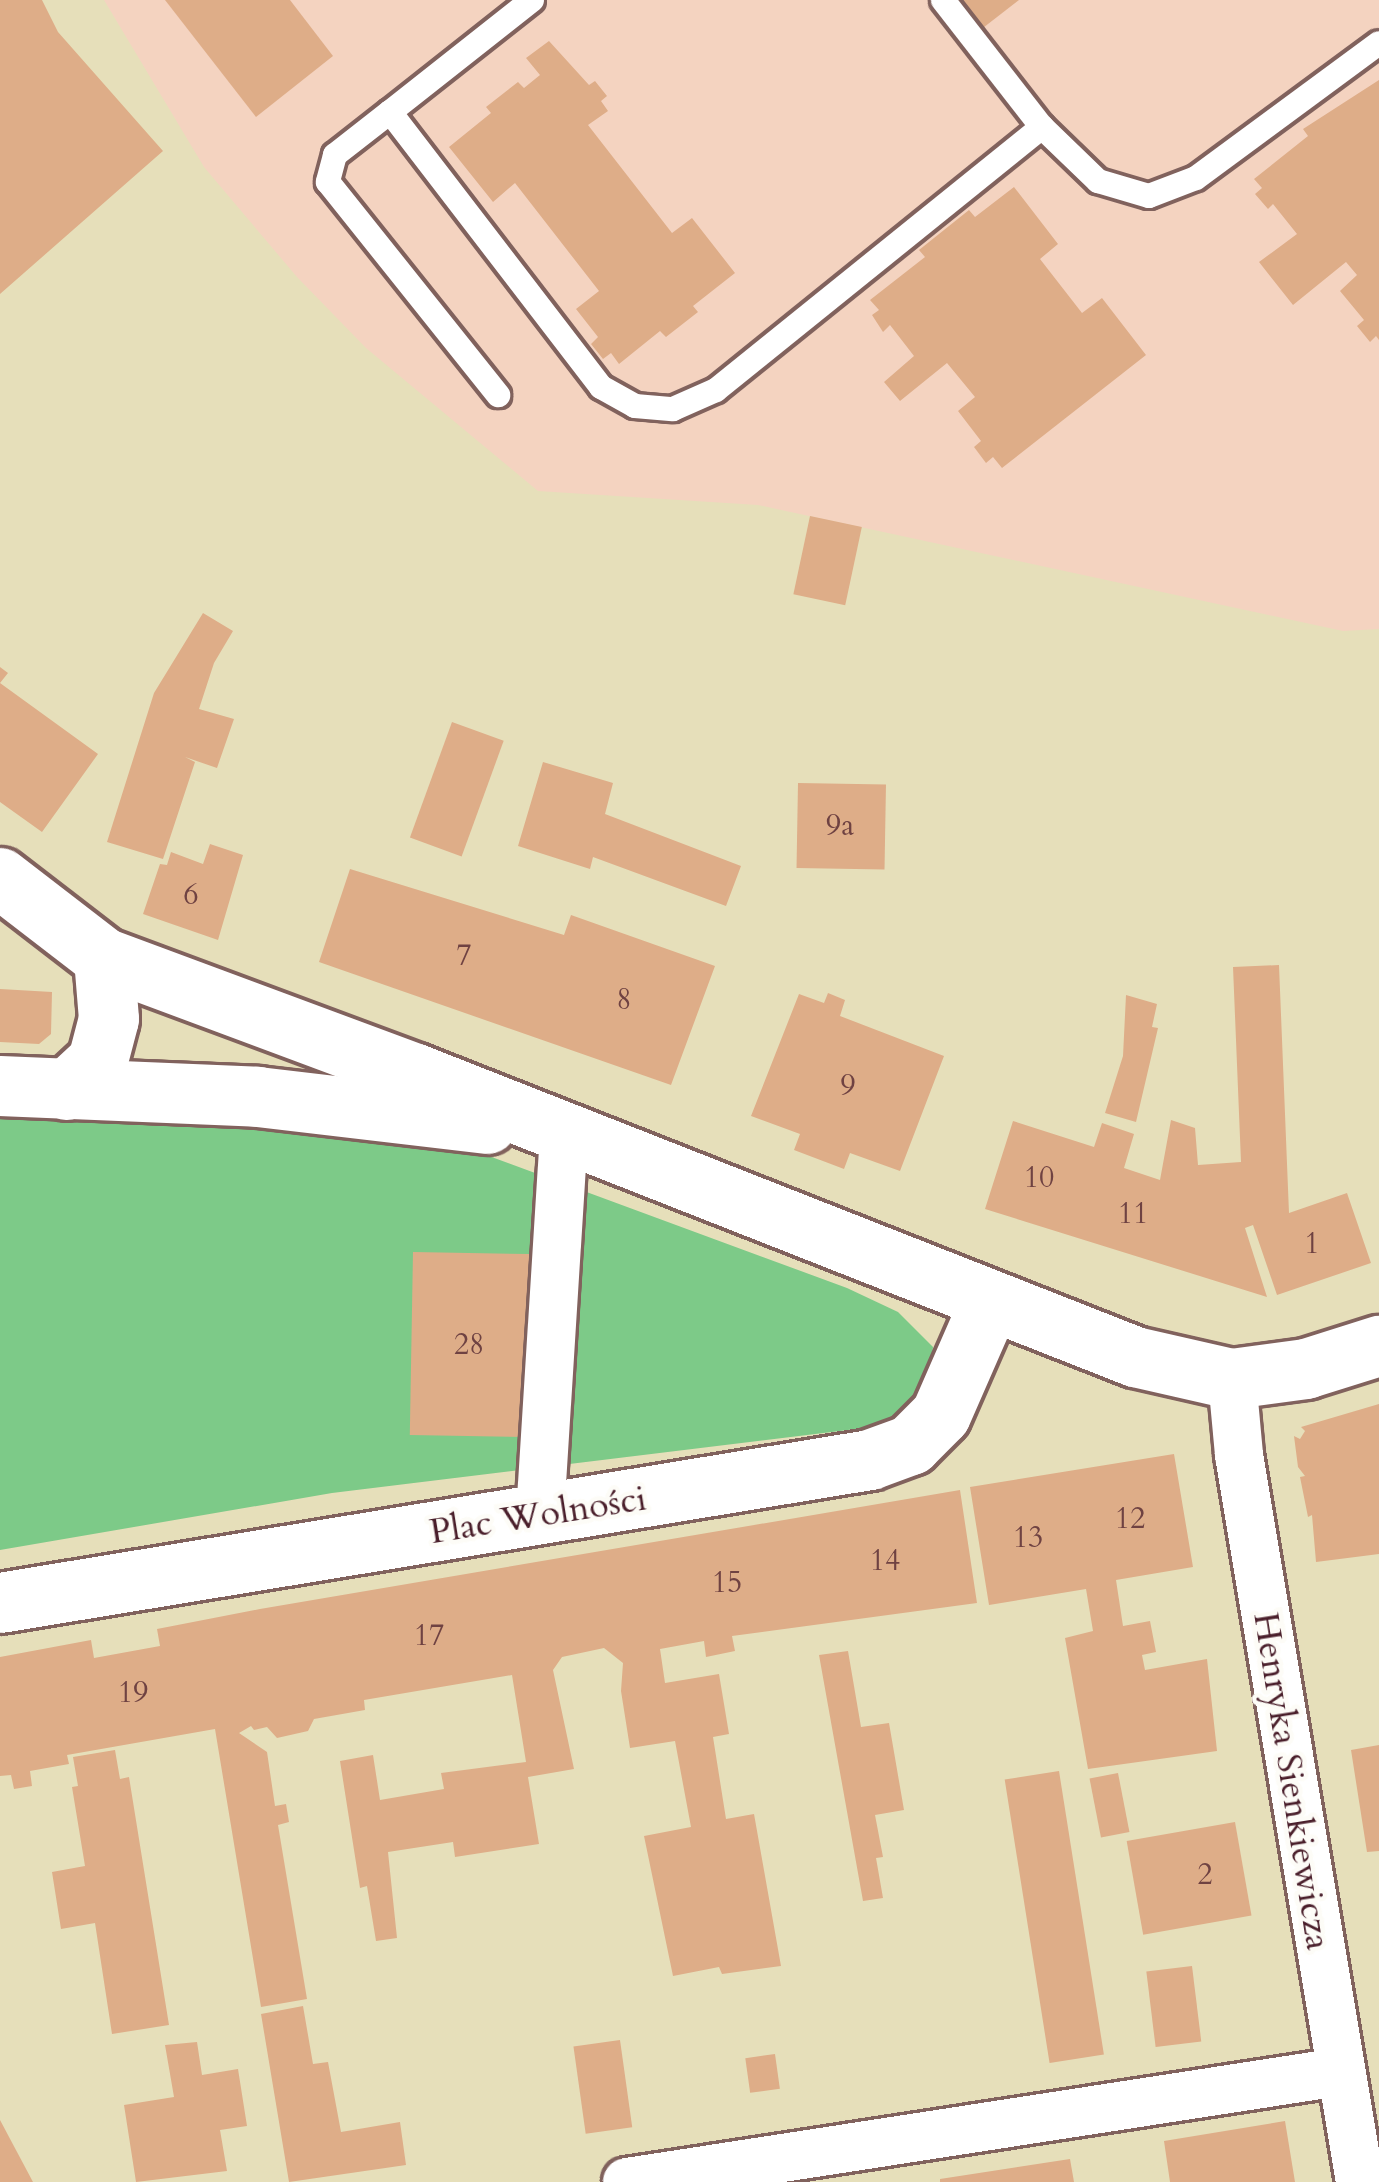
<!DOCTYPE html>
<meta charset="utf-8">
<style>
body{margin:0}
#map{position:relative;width:1379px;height:2182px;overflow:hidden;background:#e6dfba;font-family:Cardo,serif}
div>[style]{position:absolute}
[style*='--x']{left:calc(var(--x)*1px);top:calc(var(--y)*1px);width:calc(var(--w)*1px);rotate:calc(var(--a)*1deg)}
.built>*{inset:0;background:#f4d3c0}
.green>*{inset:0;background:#7dca88}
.building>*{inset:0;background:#dead88;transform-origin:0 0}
.roads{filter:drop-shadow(3px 0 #81625d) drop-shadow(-3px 0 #81625d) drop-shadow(0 3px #81625d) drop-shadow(0 -3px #81625d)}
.service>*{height:24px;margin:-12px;padding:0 12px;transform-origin:12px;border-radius:12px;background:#fff}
.minor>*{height:48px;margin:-24px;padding:0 24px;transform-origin:24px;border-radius:24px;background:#fff}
.tertiary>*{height:60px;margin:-30px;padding:0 30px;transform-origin:30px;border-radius:30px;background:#fff}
span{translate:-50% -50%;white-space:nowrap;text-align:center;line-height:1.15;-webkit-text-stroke:9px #fdfcf7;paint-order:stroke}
.number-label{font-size:30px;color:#6f4242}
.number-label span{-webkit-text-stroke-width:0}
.street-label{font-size:36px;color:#4a1f2b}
</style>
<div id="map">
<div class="built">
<div style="clip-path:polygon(104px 0,1379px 0,1379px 629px,1343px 631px,758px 505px,538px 491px,366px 348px,297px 277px,204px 167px)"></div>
</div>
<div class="green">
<div style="clip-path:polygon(0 1118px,393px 1135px,467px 1148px,847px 1288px,898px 1312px,933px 1347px,930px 1377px,889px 1425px,332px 1493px,0 1550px)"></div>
</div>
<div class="building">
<div style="clip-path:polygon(0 0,42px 0,58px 32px,163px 151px,0 294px)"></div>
<div style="clip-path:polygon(165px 0,290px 0,333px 56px,256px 117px)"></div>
<div style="clip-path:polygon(954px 0,1019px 0,979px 31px)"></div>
<div style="clip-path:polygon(549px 41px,589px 85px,595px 81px,607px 96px,601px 101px,608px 111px,588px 125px,672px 233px,692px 218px,735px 273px,693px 306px,698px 312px,666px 337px,660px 331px,619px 364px,611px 353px,603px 359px,591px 344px,598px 337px,576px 309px,599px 291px,515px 183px,493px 202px,449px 147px,491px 113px,486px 107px,518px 82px,524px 88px,540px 75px,526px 58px)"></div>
<div style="clip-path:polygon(1379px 80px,1379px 340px,1376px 336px,1370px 342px,1357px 326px,1364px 320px,1340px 291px,1357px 275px,1346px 262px,1293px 305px,1259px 262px,1297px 234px,1273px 204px,1268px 209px,1255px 194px,1262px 188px,1254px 179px,1308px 136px,1303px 129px)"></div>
<div style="clip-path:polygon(1014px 187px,1058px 244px,1040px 259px,1082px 313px,1102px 298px,1146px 355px,1002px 468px,993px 457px,986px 463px,974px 447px,981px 441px,958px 411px,975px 397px,947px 363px,900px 401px,884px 382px,914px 356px,890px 325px,883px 332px,872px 315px,879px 310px,870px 300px,925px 257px,919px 250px,969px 210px,975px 217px)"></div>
<div style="left:810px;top:516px;width:53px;height:80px;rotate:12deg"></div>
<div style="clip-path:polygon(203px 613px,233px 631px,214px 663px,199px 709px,234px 719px,217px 768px,185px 757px,195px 762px,163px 859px,107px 842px,154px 693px)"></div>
<div style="clip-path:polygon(0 667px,8px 673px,0 683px,98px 754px,42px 832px,0 802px)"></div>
<div style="left:452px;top:722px;width:55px;height:123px;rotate:20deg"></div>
<div style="clip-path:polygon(543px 762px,613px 783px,605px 814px,741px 866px,726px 906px,593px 857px,590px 869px,518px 846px)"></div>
<div style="left:798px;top:783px;width:88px;height:85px;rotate:1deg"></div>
<div style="clip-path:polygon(210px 844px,243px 855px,218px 940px,143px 914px,160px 864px,167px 865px,171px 852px,203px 864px)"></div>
<div style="clip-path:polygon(350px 869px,564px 935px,571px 915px,715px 966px,671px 1085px,319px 962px)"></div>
<div style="clip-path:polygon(1279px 965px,1289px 1213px,1347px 1193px,1371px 1263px,1277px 1295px,1253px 1225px,1245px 1228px,1267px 1297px,985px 1209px,1013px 1121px,1094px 1147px,1102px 1123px,1134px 1134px,1124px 1168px,1160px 1180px,1171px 1120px,1195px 1128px,1198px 1165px,1241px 1162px,1233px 967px)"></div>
<div style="clip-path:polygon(0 989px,52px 992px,51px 1034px,39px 1044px,0 1042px)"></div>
<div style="clip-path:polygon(828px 993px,845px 1000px,840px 1016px,944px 1056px,900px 1171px,850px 1153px,844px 1169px,794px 1150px,800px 1134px,751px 1116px,799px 994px,824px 1003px)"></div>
<div style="clip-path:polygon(1126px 995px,1157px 1004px,1152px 1027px,1158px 1028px,1136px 1122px,1105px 1113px,1123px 1056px)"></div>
<div style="left:413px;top:1252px;width:117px;height:183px;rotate:1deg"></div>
<div style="clip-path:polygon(1379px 1404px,1379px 1554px,1316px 1562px,1312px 1515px,1308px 1517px,1300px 1477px,1305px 1476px,1298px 1467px,1294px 1436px,1300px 1439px,1305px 1431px,1301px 1427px)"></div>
<div style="clip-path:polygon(1174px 1454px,1193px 1567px,1116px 1580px,1123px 1626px,1150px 1621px,1156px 1652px,1142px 1655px,1145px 1670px,1207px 1659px,1217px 1751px,1088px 1769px,1065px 1638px,1093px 1631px,1086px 1589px,989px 1605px,970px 1487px)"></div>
<div style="clip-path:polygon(960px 1490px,977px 1603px,732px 1636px,735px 1651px,706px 1657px,704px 1641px,660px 1649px,665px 1683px,719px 1674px,729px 1734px,713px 1737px,726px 1819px,754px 1814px,781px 1966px,722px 1974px,719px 1967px,673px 1976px,644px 1836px,691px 1827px,675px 1741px,630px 1748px,621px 1691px,623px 1663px,604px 1648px,562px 1657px,553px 1670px,574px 1769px,528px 1777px,539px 1844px,455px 1857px,453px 1842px,388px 1852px,397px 1938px,376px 1941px,367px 1886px,360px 1888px,340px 1761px,373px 1755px,380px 1800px,444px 1789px,441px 1773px,526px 1762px,512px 1675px,364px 1700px,365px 1710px,314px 1719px,308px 1731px,277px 1738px,267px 1727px,254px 1730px,251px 1726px,239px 1733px,267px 1752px,275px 1806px,286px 1804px,289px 1822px,278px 1825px,307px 1999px,261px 2007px,215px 1729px,67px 1755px,69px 1764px,30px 1771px,32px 1786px,14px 1789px,11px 1775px,0 1776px,0 1657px,91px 1640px,94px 1658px,160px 1646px,157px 1629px,260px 1609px)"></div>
<div style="clip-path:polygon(848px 1651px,861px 1727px,889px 1723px,904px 1810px,875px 1815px,883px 1857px,876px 1858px,883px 1898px,863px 1901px,819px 1655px)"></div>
<div style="clip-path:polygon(1379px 1745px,1379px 1851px,1367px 1852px,1351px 1750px)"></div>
<div style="clip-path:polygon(115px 1750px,120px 1779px,129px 1777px,169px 2025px,112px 2034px,95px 1923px,61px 1929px,52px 1872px,85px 1866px,72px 1787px,78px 1786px,73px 1757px)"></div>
<div style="left:1059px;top:1771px;width:287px;height:55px;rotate:81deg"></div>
<div style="left:1118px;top:1773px;width:60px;height:29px;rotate:79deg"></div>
<div style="left:1235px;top:1822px;width:95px;height:110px;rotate:80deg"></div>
<div style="left:1192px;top:1966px;width:76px;height:46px;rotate:83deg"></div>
<div style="clip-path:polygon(303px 2006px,313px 2064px,328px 2062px,341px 2132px,400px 2122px,406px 2165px,289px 2182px,261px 2014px)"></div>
<div style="left:620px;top:2040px;width:88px;height:47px;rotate:82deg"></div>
<div style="clip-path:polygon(197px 2042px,202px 2075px,238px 2069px,247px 2126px,220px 2130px,227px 2171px,136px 2182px,124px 2105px,174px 2097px,165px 2045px)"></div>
<div style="left:775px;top:2054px;width:35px;height:30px;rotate:82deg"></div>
<div style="clip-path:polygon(0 2120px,33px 2182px,0 2182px)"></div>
<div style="clip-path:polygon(1285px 2121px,1295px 2182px,1170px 2182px,1164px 2141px)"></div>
<div style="clip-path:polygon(1070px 2159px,1074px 2182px,940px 2182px,940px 2179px)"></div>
</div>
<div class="roads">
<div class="service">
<div style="--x:532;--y:0;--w:181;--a:141.7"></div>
<div style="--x:390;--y:112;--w:347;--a:52.5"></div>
<div style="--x:601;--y:387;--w:39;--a:29"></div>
<div style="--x:635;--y:406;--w:38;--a:5"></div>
<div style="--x:673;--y:409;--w:47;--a:-23.8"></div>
<div style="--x:716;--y:390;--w:419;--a:-38.9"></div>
<div style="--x:943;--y:0;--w:161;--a:52.1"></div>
<div style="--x:1042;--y:127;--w:78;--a:44"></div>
<div style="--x:1098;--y:181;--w:53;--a:16.4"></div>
<div style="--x:1149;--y:196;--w:50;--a:-21"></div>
<div style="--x:1196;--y:178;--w:227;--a:-36.4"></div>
<div style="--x:390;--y:112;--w:70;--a:142"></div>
<div style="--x:335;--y:155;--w:28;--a:105"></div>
<div style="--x:328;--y:182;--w:273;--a:51.4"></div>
</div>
<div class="minor">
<div style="--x:1232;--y:1379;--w:76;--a:84.7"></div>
<div style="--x:1239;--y:1455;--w:737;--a:80.55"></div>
<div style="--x:540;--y:1515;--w:383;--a:-86.4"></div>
<div style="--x:627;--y:2182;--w:720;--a:-8.78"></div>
</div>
<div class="tertiary">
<div style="--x:0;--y:878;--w:131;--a:37.6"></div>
<div style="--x:104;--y:958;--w:333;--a:20.4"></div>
<div style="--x:416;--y:1074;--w:773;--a:21.48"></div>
<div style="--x:1135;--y:1357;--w:99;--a:12.8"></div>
<div style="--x:1232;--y:1379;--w:75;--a:-7.7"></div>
<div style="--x:1306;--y:1369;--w:77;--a:-17.5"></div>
<div style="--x:0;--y:1086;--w:258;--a:2.4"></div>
<div style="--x:258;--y:1097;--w:231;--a:6.7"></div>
<div style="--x:67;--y:1090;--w:42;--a:-43.1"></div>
<div style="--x:98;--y:1061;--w:43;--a:-75.3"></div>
<div style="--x:109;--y:1019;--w:61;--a:-94.7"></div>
<div style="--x:0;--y:1603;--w:882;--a:-9.33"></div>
<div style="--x:870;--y:1460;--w:44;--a:-20.1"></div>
<div style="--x:911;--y:1445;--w:42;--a:-45"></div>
<div style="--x:941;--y:1415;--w:122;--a:-66.4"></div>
</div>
</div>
<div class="number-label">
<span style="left:840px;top:826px">9a</span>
<span style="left:191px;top:895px">6</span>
<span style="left:464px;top:956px">7</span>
<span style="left:624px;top:1000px">8</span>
<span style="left:848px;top:1086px">9</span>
<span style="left:1039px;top:1178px">10</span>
<span style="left:1133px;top:1214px">11</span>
<span style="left:1312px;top:1244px">1</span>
<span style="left:469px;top:1345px">28</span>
<span style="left:1130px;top:1519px">12</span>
<span style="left:1028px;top:1538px">13</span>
<span style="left:885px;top:1561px">14</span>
<span style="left:727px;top:1583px">15</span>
<span style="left:429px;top:1636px">17</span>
<span style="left:133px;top:1693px">19</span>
<span style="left:1205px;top:1875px">2</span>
</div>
<div class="street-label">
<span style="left:538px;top:1515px;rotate:-9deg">Plac Wolności</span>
<span style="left:1292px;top:1781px;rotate:81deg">Henryka Sienkiewicza</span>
</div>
</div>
